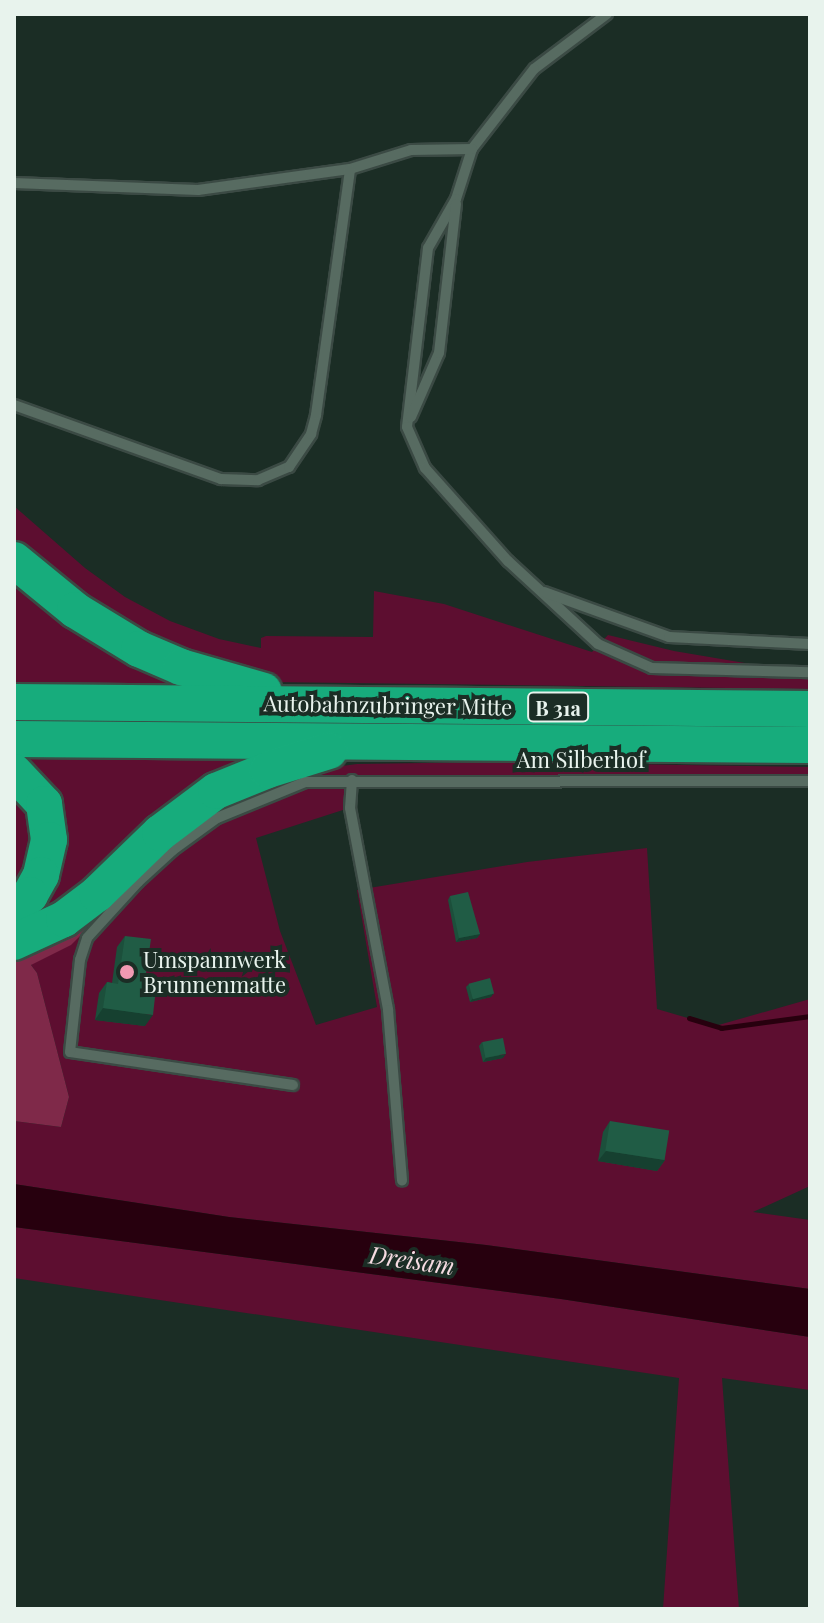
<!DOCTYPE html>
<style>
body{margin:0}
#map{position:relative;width:824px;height:1623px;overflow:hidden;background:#1b2d25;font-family:"Playfair Display",serif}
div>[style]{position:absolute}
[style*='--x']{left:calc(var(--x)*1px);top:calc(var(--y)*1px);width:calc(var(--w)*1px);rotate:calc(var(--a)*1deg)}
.green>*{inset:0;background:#5d0e30}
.forest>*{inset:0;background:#7f2949}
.water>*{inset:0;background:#27000e}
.stream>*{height:5px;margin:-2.5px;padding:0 2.5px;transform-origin:2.5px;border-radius:2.5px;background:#27000e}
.roads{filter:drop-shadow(2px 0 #3b4a44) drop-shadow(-2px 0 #3b4a44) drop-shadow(0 2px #3b4a44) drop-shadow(0 -2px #3b4a44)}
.lane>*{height:10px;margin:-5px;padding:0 5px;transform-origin:5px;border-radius:5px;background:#576b61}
.highway>*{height:36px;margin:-18px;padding:0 18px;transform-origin:18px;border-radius:18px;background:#17ac7c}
.wall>*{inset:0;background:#1c4f3b}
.shaded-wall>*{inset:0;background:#164030}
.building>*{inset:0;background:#205c45;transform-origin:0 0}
.dots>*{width:22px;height:22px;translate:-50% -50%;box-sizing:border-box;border:4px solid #1b2d25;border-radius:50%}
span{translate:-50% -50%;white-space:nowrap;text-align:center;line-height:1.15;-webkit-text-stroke:8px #1b2d25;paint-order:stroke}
.shield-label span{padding:2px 6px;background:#1b2d25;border:2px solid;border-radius:6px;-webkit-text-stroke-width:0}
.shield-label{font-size:20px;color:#e8f3ed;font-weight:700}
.street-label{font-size:22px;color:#e8f3ed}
.poi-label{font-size:22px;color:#e8f3ed}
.left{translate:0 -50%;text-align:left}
.water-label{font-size:24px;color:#f6dce2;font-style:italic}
.frame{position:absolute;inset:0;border:16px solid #e8f3ed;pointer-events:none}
</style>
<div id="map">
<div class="green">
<div style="clip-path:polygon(14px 506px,85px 568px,125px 597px,170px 621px,219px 639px,261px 648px,261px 638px,266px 636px,373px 637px,374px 591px,444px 604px,592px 652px,608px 635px,674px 651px,810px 674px,810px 689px,269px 682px,152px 647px,14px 548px)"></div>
<div style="clip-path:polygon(14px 577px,204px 689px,14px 686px)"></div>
<div style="clip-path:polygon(276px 757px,14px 934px,48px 882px,14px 759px)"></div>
<div style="clip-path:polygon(490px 762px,810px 767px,810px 788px,348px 783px,346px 809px,256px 838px,280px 931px,316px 1025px,377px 1007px,357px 890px,527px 862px,647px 848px,657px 1009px,715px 1026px,810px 999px,810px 1186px,753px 1212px,810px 1220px,810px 1289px,486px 1245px,229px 1217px,14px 1184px,14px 1121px,61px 1127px,69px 1097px,37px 973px,31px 965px,217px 801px,297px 772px,357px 764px)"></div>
<div style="clip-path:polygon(14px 783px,42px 830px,14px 901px)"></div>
<div style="clip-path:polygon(14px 1227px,561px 1299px,810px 1337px,810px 1390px,722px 1378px,739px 1609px,663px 1609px,679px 1378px,14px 1278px)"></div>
</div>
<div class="forest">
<div style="clip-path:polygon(109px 907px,71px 945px,31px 965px,37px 973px,69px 1097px,61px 1127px,14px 1121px,14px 957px)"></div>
</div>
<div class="water">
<div style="clip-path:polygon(14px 1184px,229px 1217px,486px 1245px,810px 1289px,810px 1337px,561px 1299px,14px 1227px)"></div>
</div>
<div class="stream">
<div style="--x:689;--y:1018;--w:34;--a:17"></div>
<div style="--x:721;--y:1028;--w:90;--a:-7.7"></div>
</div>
<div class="roads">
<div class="lane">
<div style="--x:607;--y:14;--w:91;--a:143"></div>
<div style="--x:534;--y:69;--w:101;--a:127.8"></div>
<div style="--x:472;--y:149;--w:52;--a:107.7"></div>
<div style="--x:456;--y:199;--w:56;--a:119.7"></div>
<div style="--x:428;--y:248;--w:180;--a:96.7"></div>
<div style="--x:407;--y:427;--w:45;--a:66.3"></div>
<div style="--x:425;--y:468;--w:125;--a:48.3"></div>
<div style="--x:508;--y:561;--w:122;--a:42.7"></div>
<div style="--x:598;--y:644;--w:59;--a:24"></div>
<div style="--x:652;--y:668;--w:158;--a:1.5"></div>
<div style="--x:14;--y:183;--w:184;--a:2.2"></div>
<div style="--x:198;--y:190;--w:153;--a:-7.9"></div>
<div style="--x:350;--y:169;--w:64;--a:-17.3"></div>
<div style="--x:411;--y:150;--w:61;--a:-0.9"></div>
<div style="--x:14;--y:405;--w:220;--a:19.7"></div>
<div style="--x:221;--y:479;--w:37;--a:2"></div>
<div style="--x:258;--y:480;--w:34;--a:-23"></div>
<div style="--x:289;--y:467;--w:40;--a:-56"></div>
<div style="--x:311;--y:434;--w:20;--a:-75"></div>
<div style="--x:316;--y:415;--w:248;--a:-82.1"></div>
<div style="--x:411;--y:417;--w:70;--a:-66.4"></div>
<div style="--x:439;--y:353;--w:150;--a:-83.5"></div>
<div style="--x:544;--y:592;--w:133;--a:19.8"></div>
<div style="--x:669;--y:637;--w:141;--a:2.8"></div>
<div style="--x:352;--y:780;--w:28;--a:94"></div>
<div style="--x:350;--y:808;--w:206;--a:79.3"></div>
<div style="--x:388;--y:1010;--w:171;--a:85.3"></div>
<div style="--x:293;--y:1085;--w:225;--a:-171.6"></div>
<div style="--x:70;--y:1052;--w:93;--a:-83.8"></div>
<div style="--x:80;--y:960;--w:23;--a:-72"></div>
<div style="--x:87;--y:938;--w:76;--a:-47.7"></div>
<div style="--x:138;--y:882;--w:47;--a:-42.4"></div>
<div style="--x:173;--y:850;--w:54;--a:-36"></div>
<div style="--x:217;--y:818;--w:95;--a:-22.2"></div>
<div style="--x:305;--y:782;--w:505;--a:-0.11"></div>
</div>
<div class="highway">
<div style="--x:14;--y:560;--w:79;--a:39.3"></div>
<div style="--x:75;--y:610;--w:75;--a:31.4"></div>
<div style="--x:139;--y:649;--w:46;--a:23.2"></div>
<div style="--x:181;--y:667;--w:86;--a:16.1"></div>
<div style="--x:14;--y:702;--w:796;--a:0.5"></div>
<div style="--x:14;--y:739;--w:796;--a:0.43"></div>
<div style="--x:14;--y:772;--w:44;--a:46.8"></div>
<div style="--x:44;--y:804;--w:36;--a:82"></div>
<div style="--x:49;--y:840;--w:36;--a:103"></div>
<div style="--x:41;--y:875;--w:23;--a:119"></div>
<div style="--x:30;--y:895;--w:22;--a:137"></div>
<div style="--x:14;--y:942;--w:55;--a:-24.7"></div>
<div style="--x:64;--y:919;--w:41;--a:-37.1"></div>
<div style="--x:97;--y:894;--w:88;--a:-44.1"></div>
<div style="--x:160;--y:833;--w:70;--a:-36.9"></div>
<div style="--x:216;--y:791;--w:56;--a:-22"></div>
<div style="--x:268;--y:770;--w:64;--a:-17.3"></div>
</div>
</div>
<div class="wall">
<div style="clip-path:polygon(450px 896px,480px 934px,477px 938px,456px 942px,448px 900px)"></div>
<div style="clip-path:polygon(125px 936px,144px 987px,145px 1026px,95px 1020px,99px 993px,107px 982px,112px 983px,117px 947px)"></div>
<div style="clip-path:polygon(469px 984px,491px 997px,470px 1002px,466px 987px)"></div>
<div style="clip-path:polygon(482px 1042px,503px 1058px,483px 1062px,479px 1046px)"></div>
<div style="clip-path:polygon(610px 1121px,665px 1160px,657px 1171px,598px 1161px,603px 1132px)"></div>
</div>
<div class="shaded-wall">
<div style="clip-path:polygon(480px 934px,477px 938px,456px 942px,459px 938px)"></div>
<div style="clip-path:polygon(494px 993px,491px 997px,470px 1002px,473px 998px)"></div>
<div style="clip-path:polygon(103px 1008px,153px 1015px,145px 1026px,95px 1020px)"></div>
<div style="clip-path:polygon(506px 1054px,503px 1058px,483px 1062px,486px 1058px)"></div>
<div style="clip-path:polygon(606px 1151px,665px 1160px,657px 1171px,598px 1161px)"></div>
</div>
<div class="building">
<div style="clip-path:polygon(468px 892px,480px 934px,459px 938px,450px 896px)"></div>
<div style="clip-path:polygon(125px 936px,151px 939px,144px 987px,156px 988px,153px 1015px,103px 1008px,107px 982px,118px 984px)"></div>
<div style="left:490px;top:978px;width:16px;height:22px;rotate:75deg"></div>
<div style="left:503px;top:1038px;width:16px;height:21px;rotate:79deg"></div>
<div style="left:610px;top:1121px;width:60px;height:30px;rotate:9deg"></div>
</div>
<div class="dots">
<div style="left:127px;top:972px;background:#f19ab3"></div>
</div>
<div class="shield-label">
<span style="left:558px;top:707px">B 31a</span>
</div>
<div class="street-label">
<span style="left:388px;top:705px;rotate:1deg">Autobahnzubringer Mitte</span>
<span style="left:581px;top:760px">Am Silberhof</span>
</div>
<div class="poi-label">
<span class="left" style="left:143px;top:972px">Umspannwerk<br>Brunnenmatte</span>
</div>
<div class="water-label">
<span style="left:412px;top:1260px;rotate:8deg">Dreisam</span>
</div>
<div class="frame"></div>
</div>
